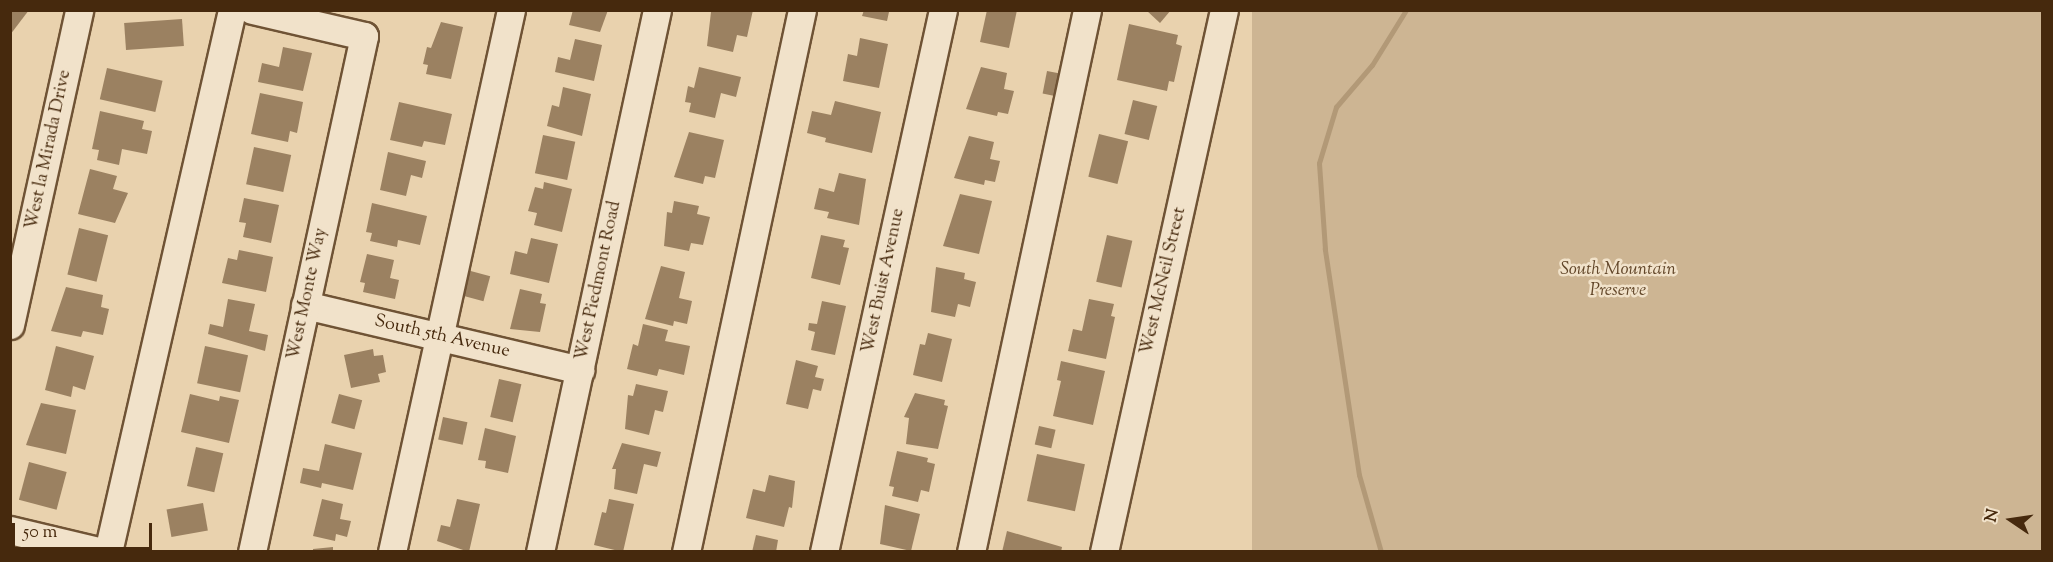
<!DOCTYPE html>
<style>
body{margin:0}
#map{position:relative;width:2053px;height:562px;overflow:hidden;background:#e9d2ae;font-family:"Sorts Mill Goudy",serif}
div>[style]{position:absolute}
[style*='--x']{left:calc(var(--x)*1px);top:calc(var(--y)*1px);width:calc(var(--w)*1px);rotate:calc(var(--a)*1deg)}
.green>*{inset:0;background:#cdb593;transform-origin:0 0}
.stream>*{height:5px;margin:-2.5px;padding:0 2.5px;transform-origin:2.5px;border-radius:2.5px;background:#b29977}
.building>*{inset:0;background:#9b8161;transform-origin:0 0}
.roads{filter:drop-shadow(2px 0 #6f5335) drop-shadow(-2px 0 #6f5335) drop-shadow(0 2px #6f5335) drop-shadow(0 -2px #6f5335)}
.minor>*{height:27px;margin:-13.5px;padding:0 13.5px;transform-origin:13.5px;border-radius:13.5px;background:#f1e2ca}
span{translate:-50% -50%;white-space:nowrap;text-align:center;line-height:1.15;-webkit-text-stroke:5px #f1e2ca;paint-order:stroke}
.street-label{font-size:18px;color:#46290d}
.park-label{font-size:18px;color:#614528;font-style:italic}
.frame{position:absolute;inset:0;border:12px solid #46290d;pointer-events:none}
.north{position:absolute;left:1981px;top:490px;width:60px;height:60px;-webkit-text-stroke:4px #f1e2ca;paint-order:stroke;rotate:283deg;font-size:16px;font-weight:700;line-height:24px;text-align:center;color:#46290d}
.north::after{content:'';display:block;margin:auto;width:21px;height:27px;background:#46290d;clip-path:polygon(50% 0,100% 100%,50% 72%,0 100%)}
.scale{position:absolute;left:12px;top:523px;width:140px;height:27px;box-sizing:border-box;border:3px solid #46290d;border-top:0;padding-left:8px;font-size:18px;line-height:21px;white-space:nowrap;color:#46290d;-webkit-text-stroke:4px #f1e2ca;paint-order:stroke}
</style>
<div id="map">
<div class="green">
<div style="left:1252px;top:11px;width:790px;height:553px"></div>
</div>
<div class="stream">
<div style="--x:1381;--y:552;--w:80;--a:-105.9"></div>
<div style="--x:1359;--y:475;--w:229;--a:-98.6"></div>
<div style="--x:1325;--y:249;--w:86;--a:-94"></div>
<div style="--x:1319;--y:163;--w:59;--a:-73.1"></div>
<div style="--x:1336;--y:107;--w:55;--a:-49.4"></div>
<div style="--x:1372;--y:65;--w:65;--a:-58.3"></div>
</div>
<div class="building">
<div style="clip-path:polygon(10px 10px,29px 10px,10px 35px)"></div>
<div style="clip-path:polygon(573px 10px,608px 10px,600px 32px,569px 25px)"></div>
<div style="clip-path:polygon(716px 10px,753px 10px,747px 37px,737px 35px,733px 52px,707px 46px,711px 12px)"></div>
<div style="clip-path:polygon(864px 10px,896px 10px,889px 12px,887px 21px,862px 16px)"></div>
<div style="clip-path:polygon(987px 10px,1017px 10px,1009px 48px,980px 42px)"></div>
<div style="clip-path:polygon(1146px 10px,1171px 10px,1160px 23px)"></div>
<div style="left:182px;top:19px;width:27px;height:58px;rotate:86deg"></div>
<div style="clip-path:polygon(441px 22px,463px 27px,451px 79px,426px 74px,428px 65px,423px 64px,427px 47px,431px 48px)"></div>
<div style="clip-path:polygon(1129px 24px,1178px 35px,1176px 44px,1182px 46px,1174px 82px,1169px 81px,1167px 91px,1117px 80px)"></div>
<div style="clip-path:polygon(860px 38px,888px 44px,879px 88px,843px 81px,848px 54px,857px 56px)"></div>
<div style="clip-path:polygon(575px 39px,602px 45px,594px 81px,555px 72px,558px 57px,570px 60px)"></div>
<div style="clip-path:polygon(283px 47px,312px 53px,303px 91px,258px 82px,262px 63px,279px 67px)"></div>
<div style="clip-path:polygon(699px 67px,741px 77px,736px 97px,721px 93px,715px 118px,689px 112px,691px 103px,685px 102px,688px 86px,694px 88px)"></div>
<div style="clip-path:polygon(981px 67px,1007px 73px,1004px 89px,1014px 91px,1008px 114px,998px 112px,997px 116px,966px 109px)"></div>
<div style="left:107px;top:68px;width:57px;height:32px;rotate:13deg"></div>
<div style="left:1047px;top:71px;width:16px;height:23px;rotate:11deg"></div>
<div style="clip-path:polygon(563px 87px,591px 94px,582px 136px,547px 126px,552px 105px,559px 107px)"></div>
<div style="clip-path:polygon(260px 93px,303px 102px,297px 133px,290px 131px,288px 142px,251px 134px)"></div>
<div style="left:1133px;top:100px;width:25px;height:35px;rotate:14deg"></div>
<div style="clip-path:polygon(835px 101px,881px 112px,872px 153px,825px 142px,826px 138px,807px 133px,812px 111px,831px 115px)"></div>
<div style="clip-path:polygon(399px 102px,452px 114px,445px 145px,424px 141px,422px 147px,390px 140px)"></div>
<div style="clip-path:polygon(100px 111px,144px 121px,142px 129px,152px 131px,147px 154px,122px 149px,119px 165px,97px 160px,99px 150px,92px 149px)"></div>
<div style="clip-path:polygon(689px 132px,724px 140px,715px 178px,705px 176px,703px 184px,674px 177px)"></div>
<div style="left:1099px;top:134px;width:30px;height:44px;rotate:14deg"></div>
<div style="left:543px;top:135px;width:33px;height:39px;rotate:12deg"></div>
<div style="clip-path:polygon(969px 136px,994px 142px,990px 159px,1000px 161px,995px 182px,985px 180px,984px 185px,954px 178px)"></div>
<div style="left:254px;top:147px;width:38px;height:38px;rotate:12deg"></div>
<div style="clip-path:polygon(388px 152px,426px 161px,422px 178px,411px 175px,406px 196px,380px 190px)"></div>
<div style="clip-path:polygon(90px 169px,117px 176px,113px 189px,128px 193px,115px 223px,78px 214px)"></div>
<div style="clip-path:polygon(839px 173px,866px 179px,859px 225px,827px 218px,829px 212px,814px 209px,819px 188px,834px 192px)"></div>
<div style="clip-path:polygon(544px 182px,572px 189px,562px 232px,534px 225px,537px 213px,528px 211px,535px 187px,543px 189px)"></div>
<div style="clip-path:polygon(960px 194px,992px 201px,979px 254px,943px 246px)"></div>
<div style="clip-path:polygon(244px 198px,279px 205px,271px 243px,243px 237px,246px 223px,239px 222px)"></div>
<div style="clip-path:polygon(674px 201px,699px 206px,697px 214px,710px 217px,703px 245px,691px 243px,689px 251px,664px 246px,667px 212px,672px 213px)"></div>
<div style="clip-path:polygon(372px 203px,427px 216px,420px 245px,398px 240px,397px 247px,370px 241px,372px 233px,366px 232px)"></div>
<div style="left:79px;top:228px;width:30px;height:48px;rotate:14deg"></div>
<div style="clip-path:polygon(821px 235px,845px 240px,843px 247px,849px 248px,840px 285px,811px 278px)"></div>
<div style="left:1107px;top:235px;width:26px;height:48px;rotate:13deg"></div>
<div style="clip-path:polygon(531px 238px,558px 244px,549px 283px,510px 274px,515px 251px,527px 254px)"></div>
<div style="clip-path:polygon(239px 250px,273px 257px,266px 292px,222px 283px,228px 258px,237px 260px)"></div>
<div style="clip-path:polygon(367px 254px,394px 260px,390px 278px,399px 280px,395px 299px,363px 292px,365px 283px,360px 282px)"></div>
<div style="clip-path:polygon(661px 266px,685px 272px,679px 298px,692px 301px,687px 324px,674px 321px,673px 326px,645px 319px)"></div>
<div style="clip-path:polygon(936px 267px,965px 273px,964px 279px,976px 282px,970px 307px,958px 304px,955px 317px,931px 312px)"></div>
<div style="left:467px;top:270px;width:24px;height:26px;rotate:15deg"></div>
<div style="clip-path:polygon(66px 287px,103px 295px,101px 307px,109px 309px,103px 335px,83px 331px,81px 337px,51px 331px)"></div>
<div style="clip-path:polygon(520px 289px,542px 294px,540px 303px,546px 304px,540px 332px,510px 329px)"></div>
<div style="clip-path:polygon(228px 299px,255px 304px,249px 331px,268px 335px,265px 351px,208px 334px,210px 324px,223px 327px)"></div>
<div style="clip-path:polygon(1089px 299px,1114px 304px,1111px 316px,1115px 317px,1106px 359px,1068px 351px,1073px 329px,1082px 331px)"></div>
<div style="clip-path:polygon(822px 301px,846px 306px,835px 355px,811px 350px,815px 332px,808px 330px,809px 323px,817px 324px)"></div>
<div style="clip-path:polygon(643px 324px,668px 330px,665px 341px,690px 346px,684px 375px,659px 369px,657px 376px,627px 369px,633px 344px,638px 346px)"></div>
<div style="clip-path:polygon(928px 333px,952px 339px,942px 382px,913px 375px,920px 344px,925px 345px)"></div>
<div style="clip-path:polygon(56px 346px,94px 356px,85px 390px,73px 386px,71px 397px,45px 390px)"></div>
<div style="left:205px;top:346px;width:44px;height:38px;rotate:12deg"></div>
<div style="clip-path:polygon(373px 349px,374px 356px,383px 355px,386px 372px,378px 374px,380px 382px,351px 388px,344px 355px)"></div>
<div style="clip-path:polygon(796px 360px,818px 366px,815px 377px,824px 379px,821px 391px,813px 389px,808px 409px,786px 404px)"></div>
<div style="clip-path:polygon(1061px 361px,1105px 371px,1093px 425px,1053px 416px,1061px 381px,1057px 380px)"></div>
<div style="left:499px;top:379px;width:23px;height:39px;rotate:13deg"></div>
<div style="clip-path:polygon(636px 384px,668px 391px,663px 412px,655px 410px,649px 435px,625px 429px,628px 395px,633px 396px)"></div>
<div style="clip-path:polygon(915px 393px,945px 400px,944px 405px,948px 406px,938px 449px,906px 444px,909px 418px,904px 417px)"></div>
<div style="clip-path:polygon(190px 394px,219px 401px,220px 396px,239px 400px,229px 443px,181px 432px)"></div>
<div style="left:339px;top:394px;width:24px;height:30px;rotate:15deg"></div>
<div style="clip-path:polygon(41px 403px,76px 410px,66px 454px,26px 445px)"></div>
<div style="left:443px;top:417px;width:25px;height:23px;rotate:12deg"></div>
<div style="left:1039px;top:426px;width:17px;height:19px;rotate:13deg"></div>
<div style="clip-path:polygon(485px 428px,516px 436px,508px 473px,485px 468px,486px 461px,478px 460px)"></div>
<div style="clip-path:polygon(622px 443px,661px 452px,657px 467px,644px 464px,637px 494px,614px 489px,616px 469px,612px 469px)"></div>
<div style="clip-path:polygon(325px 444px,362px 453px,353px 490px,322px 483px,321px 488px,300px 483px,303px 468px,319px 471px)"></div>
<div style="left:196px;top:447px;width:28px;height:40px;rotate:13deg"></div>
<div style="clip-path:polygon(897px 451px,928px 458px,927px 462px,935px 464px,929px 492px,921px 490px,918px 502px,892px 496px,894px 487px,889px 486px)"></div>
<div style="left:1037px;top:454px;width:49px;height:48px;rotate:12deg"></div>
<div style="left:29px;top:462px;width:39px;height:39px;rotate:15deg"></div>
<div style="clip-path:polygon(769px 475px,795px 481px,792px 508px,789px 507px,784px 527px,746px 518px,753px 489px,765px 492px)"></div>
<div style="clip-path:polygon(322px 499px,343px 504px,340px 519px,351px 521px,347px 537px,336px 534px,335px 541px,313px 536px)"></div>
<div style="clip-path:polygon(457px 499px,480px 504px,469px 552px,437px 541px,441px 525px,450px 527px)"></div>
<div style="clip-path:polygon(609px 499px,634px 504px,623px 552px,594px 545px,602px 512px,606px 513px)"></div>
<div style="left:203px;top:503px;width:28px;height:37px;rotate:80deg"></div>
<div style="clip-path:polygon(885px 505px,920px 514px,911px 551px,880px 544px)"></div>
<div style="clip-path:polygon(1007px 531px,1062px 547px,1061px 552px,1002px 552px)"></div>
<div style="clip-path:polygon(756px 535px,778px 540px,776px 552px,752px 552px)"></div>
<div style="clip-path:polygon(333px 547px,333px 552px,313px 552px,313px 549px)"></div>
</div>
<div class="roads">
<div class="minor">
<div style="--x:305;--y:305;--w:283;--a:13.3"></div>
<div style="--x:10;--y:325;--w:322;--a:-77.6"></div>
<div style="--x:10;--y:530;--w:95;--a:13.4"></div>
<div style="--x:108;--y:552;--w:556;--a:-77.11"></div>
<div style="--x:252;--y:552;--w:528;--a:-77.75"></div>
<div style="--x:364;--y:36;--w:115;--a:-166.9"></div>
<div style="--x:392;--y:552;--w:555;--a:-77.62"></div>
<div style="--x:540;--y:552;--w:554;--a:-77.82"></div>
<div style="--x:686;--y:552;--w:554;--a:-77.92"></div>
<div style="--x:824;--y:552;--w:555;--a:-77.62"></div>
<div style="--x:971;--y:552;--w:554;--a:-77.92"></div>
<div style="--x:1104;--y:552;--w:555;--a:-77.52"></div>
</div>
</div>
<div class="street-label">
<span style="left:49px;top:150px;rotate:-78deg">West la Mirada Drive</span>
<span style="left:599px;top:281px;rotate:-78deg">West Piedmont Road</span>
<span style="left:884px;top:281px;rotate:-78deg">West Buist Avenue</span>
<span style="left:1164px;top:281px;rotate:-77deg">West McNeil Street</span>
<span style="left:308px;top:294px;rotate:-78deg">West Monte Way</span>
<span style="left:442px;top:337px;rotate:13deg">South 5th Avenue</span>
</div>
<div class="park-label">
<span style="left:1618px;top:281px">South Mountain<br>Preserve</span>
</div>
<div class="frame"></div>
<div class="north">N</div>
<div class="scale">50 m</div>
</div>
